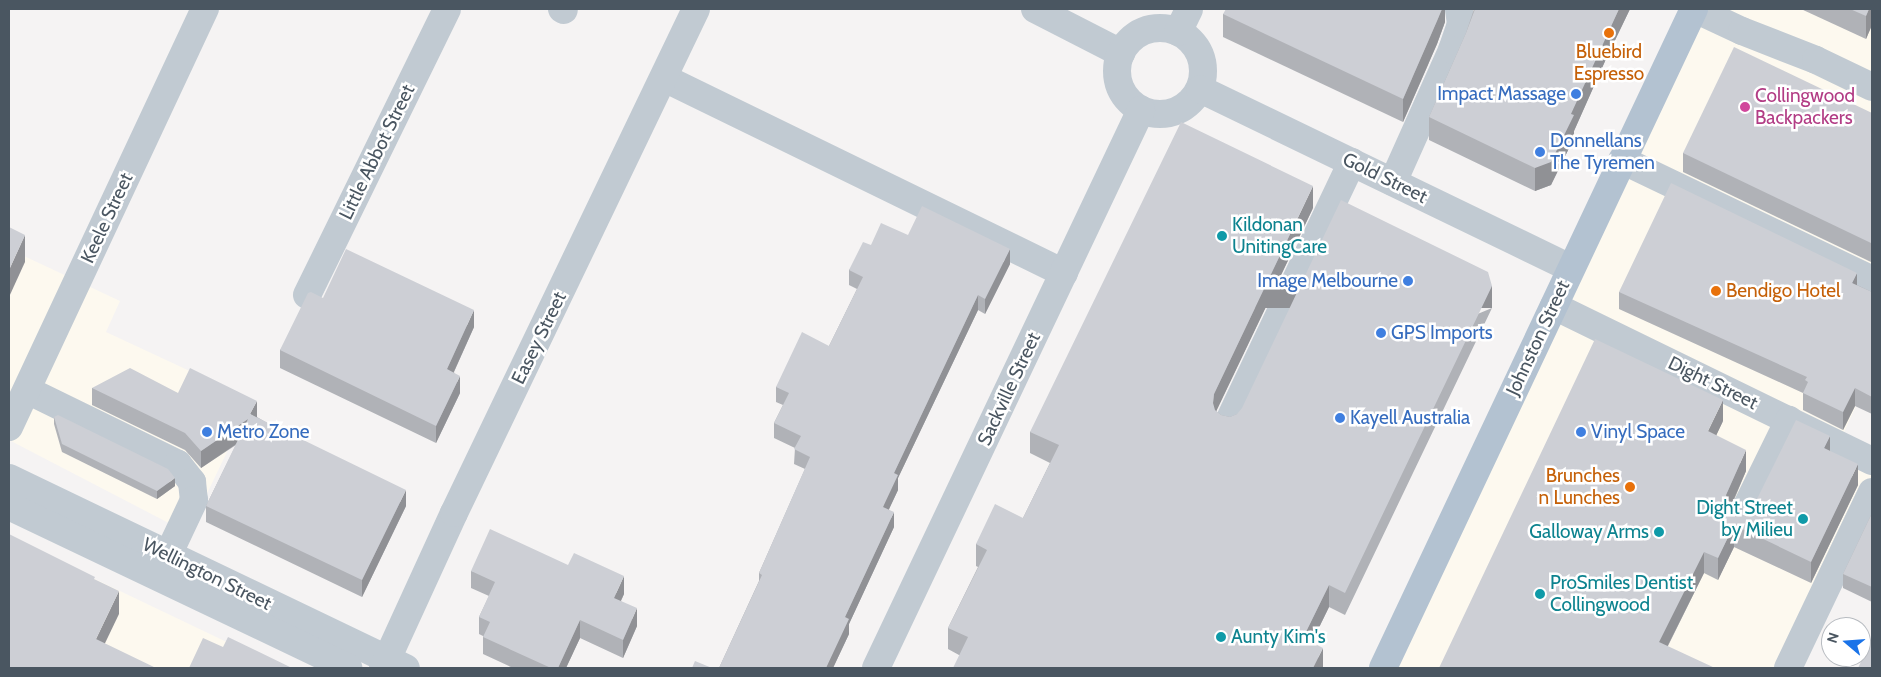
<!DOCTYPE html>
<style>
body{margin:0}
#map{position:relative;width:1881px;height:677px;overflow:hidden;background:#f5f3f3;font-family:Cabin,sans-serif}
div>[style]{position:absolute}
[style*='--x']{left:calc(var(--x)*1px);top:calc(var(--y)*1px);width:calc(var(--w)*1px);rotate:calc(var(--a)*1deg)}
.commercial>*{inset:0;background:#fdf9ef}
.minor>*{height:28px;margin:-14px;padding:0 14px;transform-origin:14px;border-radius:14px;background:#c1cad2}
.minor>.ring{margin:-14px;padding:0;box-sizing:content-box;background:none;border:28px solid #c1cad2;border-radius:50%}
.major>*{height:28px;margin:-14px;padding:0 14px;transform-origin:14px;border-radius:14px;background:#b3c2d1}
.wall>*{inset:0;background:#b0b2b7}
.shaded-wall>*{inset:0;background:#909195;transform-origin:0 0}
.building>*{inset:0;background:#cdcfd5}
.dots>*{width:14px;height:14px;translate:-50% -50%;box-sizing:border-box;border:2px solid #fff;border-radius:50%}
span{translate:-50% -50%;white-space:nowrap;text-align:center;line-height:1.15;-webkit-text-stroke:5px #fff;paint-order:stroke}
.food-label{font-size:19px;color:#c56008}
.left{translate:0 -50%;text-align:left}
.right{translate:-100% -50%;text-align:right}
.shop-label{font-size:19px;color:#366cbe}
.hotel-label{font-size:19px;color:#b23c85}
.street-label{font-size:19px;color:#4a5661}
.culture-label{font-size:19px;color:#0d838f}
.frame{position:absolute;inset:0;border:10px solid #4a5661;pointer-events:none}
.north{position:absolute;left:1821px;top:617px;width:50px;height:50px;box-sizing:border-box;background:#fff;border:1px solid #b7bbc0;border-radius:50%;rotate:288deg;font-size:14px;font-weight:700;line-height:20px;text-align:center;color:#4a5661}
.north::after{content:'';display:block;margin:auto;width:18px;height:22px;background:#1a73e8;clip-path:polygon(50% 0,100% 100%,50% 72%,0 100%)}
</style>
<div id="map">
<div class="commercial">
<div style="clip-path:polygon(1705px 9px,1872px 9px,1872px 371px,1835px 452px,1872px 471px,1872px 491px,1791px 668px,1393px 668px)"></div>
<div style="clip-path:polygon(9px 249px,120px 301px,106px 332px,252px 400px,188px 533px,9px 440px)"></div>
<div style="clip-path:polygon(9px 538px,281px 668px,9px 668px)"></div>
</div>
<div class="minor">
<div style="--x:562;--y:9;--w:2;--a:27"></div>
<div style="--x:1035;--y:9;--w:97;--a:27.1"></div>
<div style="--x:1695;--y:9;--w:52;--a:25.1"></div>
<div style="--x:1742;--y:31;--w:79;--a:21.4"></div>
<div style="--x:1816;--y:60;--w:62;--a:25.7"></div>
<div class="ring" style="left:1117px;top:28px;width:58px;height:58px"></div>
<div style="--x:1178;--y:32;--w:25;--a:-64"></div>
<div style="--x:664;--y:78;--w:445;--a:26"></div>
<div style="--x:1200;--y:89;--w:412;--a:25.8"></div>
<div style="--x:1622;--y:160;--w:277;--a:25.6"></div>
<div style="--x:1393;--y:182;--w:145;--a:-65.9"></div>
<div style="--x:1452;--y:50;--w:28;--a:-71"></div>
<div style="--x:1461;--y:24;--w:15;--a:-98"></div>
<div style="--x:307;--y:295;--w:318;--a:-63.9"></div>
<div style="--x:1554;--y:306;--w:354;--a:26"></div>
<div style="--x:27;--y:390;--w:168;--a:26.1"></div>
<div style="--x:178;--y:464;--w:23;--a:52"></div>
<div style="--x:192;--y:482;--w:18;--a:84"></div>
<div style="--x:194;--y:500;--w:61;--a:115.3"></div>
<div style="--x:1228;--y:423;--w:289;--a:-64.6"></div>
<div style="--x:9;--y:427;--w:462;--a:-64.9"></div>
<div style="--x:9;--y:478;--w:440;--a:25.6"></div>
<div style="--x:9;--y:506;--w:376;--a:25.5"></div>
<div style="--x:1742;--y:516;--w:107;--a:-63.9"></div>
<div style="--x:383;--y:668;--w:170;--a:-65.4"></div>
<div style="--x:454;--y:513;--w:559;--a:-64.35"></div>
<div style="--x:876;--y:668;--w:618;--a:-64.6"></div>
<div style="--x:1788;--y:668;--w:195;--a:-64.5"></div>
</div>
<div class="major">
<div style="--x:1383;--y:668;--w:729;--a:-64.74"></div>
</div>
<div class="wall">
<div style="clip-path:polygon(1445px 9px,1445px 22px,1437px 44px,1403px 122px,1223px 37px,1223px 14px)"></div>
<div style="clip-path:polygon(1474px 9px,1630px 9px,1606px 59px,1574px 131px,1574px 138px,1551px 185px,1535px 191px,1429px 140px,1429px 117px,1466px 33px)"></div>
<div style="clip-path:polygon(1801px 9px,1872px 9px,1872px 25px,1866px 39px)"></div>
<div style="clip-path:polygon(1872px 113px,1871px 262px,1683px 172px,1683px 153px)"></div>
<div style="clip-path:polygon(1313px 208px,1216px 411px,1221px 415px,1230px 417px,1492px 308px,1345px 615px,1329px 607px,1312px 642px,1323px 668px,959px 655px,948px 649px,948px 628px,978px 567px,976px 566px,976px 544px,1023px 518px,1050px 463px,1030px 453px,1030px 432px)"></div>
<div style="clip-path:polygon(908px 235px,1010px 264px,985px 314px,978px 310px,898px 478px,898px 490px,889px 509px,894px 527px,849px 624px,849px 634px,833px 668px,719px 668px,759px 581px,759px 573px,805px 469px,794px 464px,795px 448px,774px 438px,774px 423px,783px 405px,776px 402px,776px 387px,829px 346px,857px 289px,849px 285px,849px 270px,871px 245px)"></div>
<div style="clip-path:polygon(1857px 285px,1872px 292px,1872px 414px,1855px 406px,1843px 430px,1803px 410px,1803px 393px,1619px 309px,1619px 292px)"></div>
<div style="clip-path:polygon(323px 298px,474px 327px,454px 372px,460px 393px,436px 443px,280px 368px,280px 350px)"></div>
<div style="clip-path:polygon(92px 388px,178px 393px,257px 417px,406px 506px,362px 597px,206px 522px,206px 506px,236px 445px,201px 468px,185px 450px,92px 405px)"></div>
<div style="clip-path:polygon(54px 417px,175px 486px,157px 499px,62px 452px,54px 424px)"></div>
<div style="clip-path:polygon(1723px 421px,1716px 435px,1746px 471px,1732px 505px,1736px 509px,1743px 510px,1750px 508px,1830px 451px,1858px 485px,1811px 583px,1734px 547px,1718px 580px,1704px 573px,1668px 646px,1439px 668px)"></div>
<div style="clip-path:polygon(1872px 513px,1872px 602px,1843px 588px,1843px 574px)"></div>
<div style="clip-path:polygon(471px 571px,624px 594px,621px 601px,637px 626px,623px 658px,580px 638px,566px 668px,513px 668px,483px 654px,483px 636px,479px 634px,479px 617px,489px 596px,471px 588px)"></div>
</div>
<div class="shaded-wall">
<div style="clip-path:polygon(1442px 9px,1445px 9px,1445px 22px,1437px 44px,1403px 122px,1403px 99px)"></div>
<div style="clip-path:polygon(1619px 9px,1630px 9px,1606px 59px,1574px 131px,1574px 138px,1551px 185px,1535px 191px,1535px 168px,1606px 36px)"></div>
<div style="clip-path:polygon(1869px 9px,1872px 9px,1872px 25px,1866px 39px,1866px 16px)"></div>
<div style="clip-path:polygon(1313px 186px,1313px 208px,1214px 416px,1213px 403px,1214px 394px)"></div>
<div style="clip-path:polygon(25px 235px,25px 262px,9px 297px,9px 270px)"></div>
<div style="clip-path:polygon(1872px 240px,1872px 259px,1871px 262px,1871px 243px)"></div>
<div style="clip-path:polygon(1010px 249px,1010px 264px,985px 314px,985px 299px)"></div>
<div style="clip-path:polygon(1857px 273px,1857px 290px,1852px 283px)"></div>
<div style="left:1492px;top:286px;width:22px;height:340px;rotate:90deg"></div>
<div style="clip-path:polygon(978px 295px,978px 310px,898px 478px,898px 490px,883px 522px,883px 507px,894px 473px)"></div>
<div style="clip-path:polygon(474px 310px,474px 327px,447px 387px,447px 369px)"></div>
<div style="clip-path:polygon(460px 376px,460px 393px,436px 443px,436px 426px)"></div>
<div style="clip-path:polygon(1855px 388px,1855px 406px,1843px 430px,1843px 412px)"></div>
<div style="clip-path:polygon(1723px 400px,1723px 421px,1708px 453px,1708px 431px)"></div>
<div style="clip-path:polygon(257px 401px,257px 418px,250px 414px)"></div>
<div style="clip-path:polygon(248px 419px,248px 436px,201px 468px,201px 451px)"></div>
<div style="clip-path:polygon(1830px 436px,1830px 458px,1824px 448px)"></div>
<div style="clip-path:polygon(1746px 450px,1746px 471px,1726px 517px,1726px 495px)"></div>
<div style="clip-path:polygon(1858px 464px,1858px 485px,1811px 583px,1811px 562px)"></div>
<div style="clip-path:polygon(175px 478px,175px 486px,157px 499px,157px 491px)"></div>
<div style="clip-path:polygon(406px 490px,406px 506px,362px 597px,362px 580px)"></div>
<div style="clip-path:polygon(894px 512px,894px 527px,849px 624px,849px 634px,833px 668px,826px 668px,845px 617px)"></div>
<div style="clip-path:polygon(1734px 525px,1734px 547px,1718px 580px,1718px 558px)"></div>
<div style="clip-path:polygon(1704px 552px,1704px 573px,1659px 663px,1659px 642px)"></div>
<div style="clip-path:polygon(624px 576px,624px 594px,614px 615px,614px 598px)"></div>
<div style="clip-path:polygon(1329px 585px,1329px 607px,1303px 660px,1303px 638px)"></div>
<div style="clip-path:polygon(119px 591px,119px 614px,96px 662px,96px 639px)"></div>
<div style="clip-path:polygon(637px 608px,637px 626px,623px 658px,623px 640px)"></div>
<div style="clip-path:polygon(580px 620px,580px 638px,566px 668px,558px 668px)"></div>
<div style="clip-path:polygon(1323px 648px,1323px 668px,1313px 668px)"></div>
</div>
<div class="building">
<div style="clip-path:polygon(1226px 9px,1442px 9px,1437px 21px,1403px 99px,1223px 14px)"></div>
<div style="clip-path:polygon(1475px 9px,1619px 9px,1571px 114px,1574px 115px,1551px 162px,1535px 168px,1429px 117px,1466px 33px)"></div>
<div style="clip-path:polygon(1850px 9px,1869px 9px,1866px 16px)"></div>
<div style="clip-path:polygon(1734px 47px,1872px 113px,1872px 240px,1871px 243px,1683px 153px)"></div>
<div style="clip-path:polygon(1181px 122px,1313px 186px,1214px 394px,1213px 403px,1215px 410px,1221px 415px,1230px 417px,1237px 414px,1242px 408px,1341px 200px,1488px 272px,1492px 286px,1345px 593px,1329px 585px,1303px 638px,1323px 648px,1313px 668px,953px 668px,968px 637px,948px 628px,987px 550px,976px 544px,995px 504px,1023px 518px,1059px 445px,1030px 432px)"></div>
<div style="clip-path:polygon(1671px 183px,1857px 273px,1852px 283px,1872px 292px,1872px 397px,1855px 388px,1843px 412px,1803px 393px,1808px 382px,1805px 380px,1807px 377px,1619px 292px)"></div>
<div style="clip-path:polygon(922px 206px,1010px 249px,985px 299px,978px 295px,894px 473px,898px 475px,883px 507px,894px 512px,845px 617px,849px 619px,826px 668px,814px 668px,811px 667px,810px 668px,719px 668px,762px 575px,759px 573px,810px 457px,794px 449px,801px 436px,774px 423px,789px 393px,776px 387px,802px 332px,829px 346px,863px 277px,849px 270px,863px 242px,871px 245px,881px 223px,908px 235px)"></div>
<div style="clip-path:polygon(9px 227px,25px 235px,9px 270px)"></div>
<div style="clip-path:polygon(346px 249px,474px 310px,447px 369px,460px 376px,436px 426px,280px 350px,308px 293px,311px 292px,323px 298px)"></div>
<div style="clip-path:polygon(1595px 339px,1723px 400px,1708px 431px,1746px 450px,1726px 495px,1729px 503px,1736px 509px,1743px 510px,1750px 508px,1756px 501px,1796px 420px,1830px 436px,1824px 448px,1858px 464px,1811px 562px,1734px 525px,1718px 558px,1704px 552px,1659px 642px,1715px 668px,1439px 668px)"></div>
<div style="clip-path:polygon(130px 368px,178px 393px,190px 368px,257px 401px,250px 414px,406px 490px,362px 580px,206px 506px,248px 419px,201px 451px,185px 433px,92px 388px)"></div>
<div style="clip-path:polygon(58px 415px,168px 469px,175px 478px,157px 491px,62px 444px,54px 417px)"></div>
<div style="clip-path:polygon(1872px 513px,1872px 587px,1843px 574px)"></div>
<div style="clip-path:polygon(490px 529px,568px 565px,574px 553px,624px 576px,614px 598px,637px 608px,623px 640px,580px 620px,558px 668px,551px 668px,483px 637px,490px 622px,479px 617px,495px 582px,471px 571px)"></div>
<div style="clip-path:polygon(9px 534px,95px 577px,94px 579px,119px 591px,96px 639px,156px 668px,9px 668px)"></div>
<div style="clip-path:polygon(228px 637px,292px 668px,189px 668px,203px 638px,223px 647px)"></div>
<div style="clip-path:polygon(1872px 639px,1872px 668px,1858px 668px)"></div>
<div style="clip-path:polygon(695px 661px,712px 668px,692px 668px)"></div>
</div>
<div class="dots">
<div style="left:1609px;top:33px;background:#e8710a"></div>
<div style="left:1576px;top:94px;background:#3f7fe0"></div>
<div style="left:1745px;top:107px;background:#d1479c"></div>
<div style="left:1540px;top:152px;background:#3f7fe0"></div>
<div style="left:1222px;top:236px;background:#0f9aa8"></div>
<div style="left:1408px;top:281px;background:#3f7fe0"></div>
<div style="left:1716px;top:291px;background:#e8710a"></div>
<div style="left:1381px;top:333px;background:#3f7fe0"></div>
<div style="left:1340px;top:418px;background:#3f7fe0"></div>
<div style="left:207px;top:432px;background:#3f7fe0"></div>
<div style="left:1581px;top:432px;background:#3f7fe0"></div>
<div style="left:1630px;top:487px;background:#e8710a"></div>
<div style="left:1803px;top:519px;background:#0f9aa8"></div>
<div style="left:1659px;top:532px;background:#0f9aa8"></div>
<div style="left:1540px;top:594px;background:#0f9aa8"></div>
<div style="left:1221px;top:637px;background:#0f9aa8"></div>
</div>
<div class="food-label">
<span style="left:1609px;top:63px">Bluebird<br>Espresso</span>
<span class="left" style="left:1726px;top:291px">Bendigo Hotel</span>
<span class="right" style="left:1620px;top:487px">Brunches<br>n Lunches</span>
</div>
<div class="shop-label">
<span class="right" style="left:1566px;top:94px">Impact Massage</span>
<span class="left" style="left:1550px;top:152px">Donnellans<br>The Tyremen</span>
<span class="right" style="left:1398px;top:281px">Image Melbourne</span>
<span class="left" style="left:1391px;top:333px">GPS Imports</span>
<span class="left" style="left:1350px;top:418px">Kayell Australia</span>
<span class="left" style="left:217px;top:432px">Metro Zone</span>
<span class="left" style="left:1591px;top:432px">Vinyl Space</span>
</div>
<div class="hotel-label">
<span class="left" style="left:1755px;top:107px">Collingwood<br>Backpackers</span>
</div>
<div class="street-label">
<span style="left:377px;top:152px;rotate:-64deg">Little Abbot Street</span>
<span style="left:1385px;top:178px;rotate:26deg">Gold Street</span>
<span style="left:107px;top:218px;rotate:-65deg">Keele Street</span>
<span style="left:539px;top:338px;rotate:-64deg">Easey Street</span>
<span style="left:1538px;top:338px;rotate:-65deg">Johnston Street</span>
<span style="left:1713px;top:383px;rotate:26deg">Dight Street</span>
<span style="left:1009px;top:389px;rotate:-65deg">Sackville Street</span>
<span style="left:207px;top:574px;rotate:26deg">Wellington Street</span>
</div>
<div class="culture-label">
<span class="left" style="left:1232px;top:236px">Kildonan<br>UnitingCare</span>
<span class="right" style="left:1793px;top:519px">Dight Street<br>by Milieu</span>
<span class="right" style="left:1649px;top:532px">Galloway Arms</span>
<span class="left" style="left:1550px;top:594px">ProSmiles Dentist<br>Collingwood</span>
<span class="left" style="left:1231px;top:637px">Aunty Kim's</span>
</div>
<div class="frame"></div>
<div class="north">N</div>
</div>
